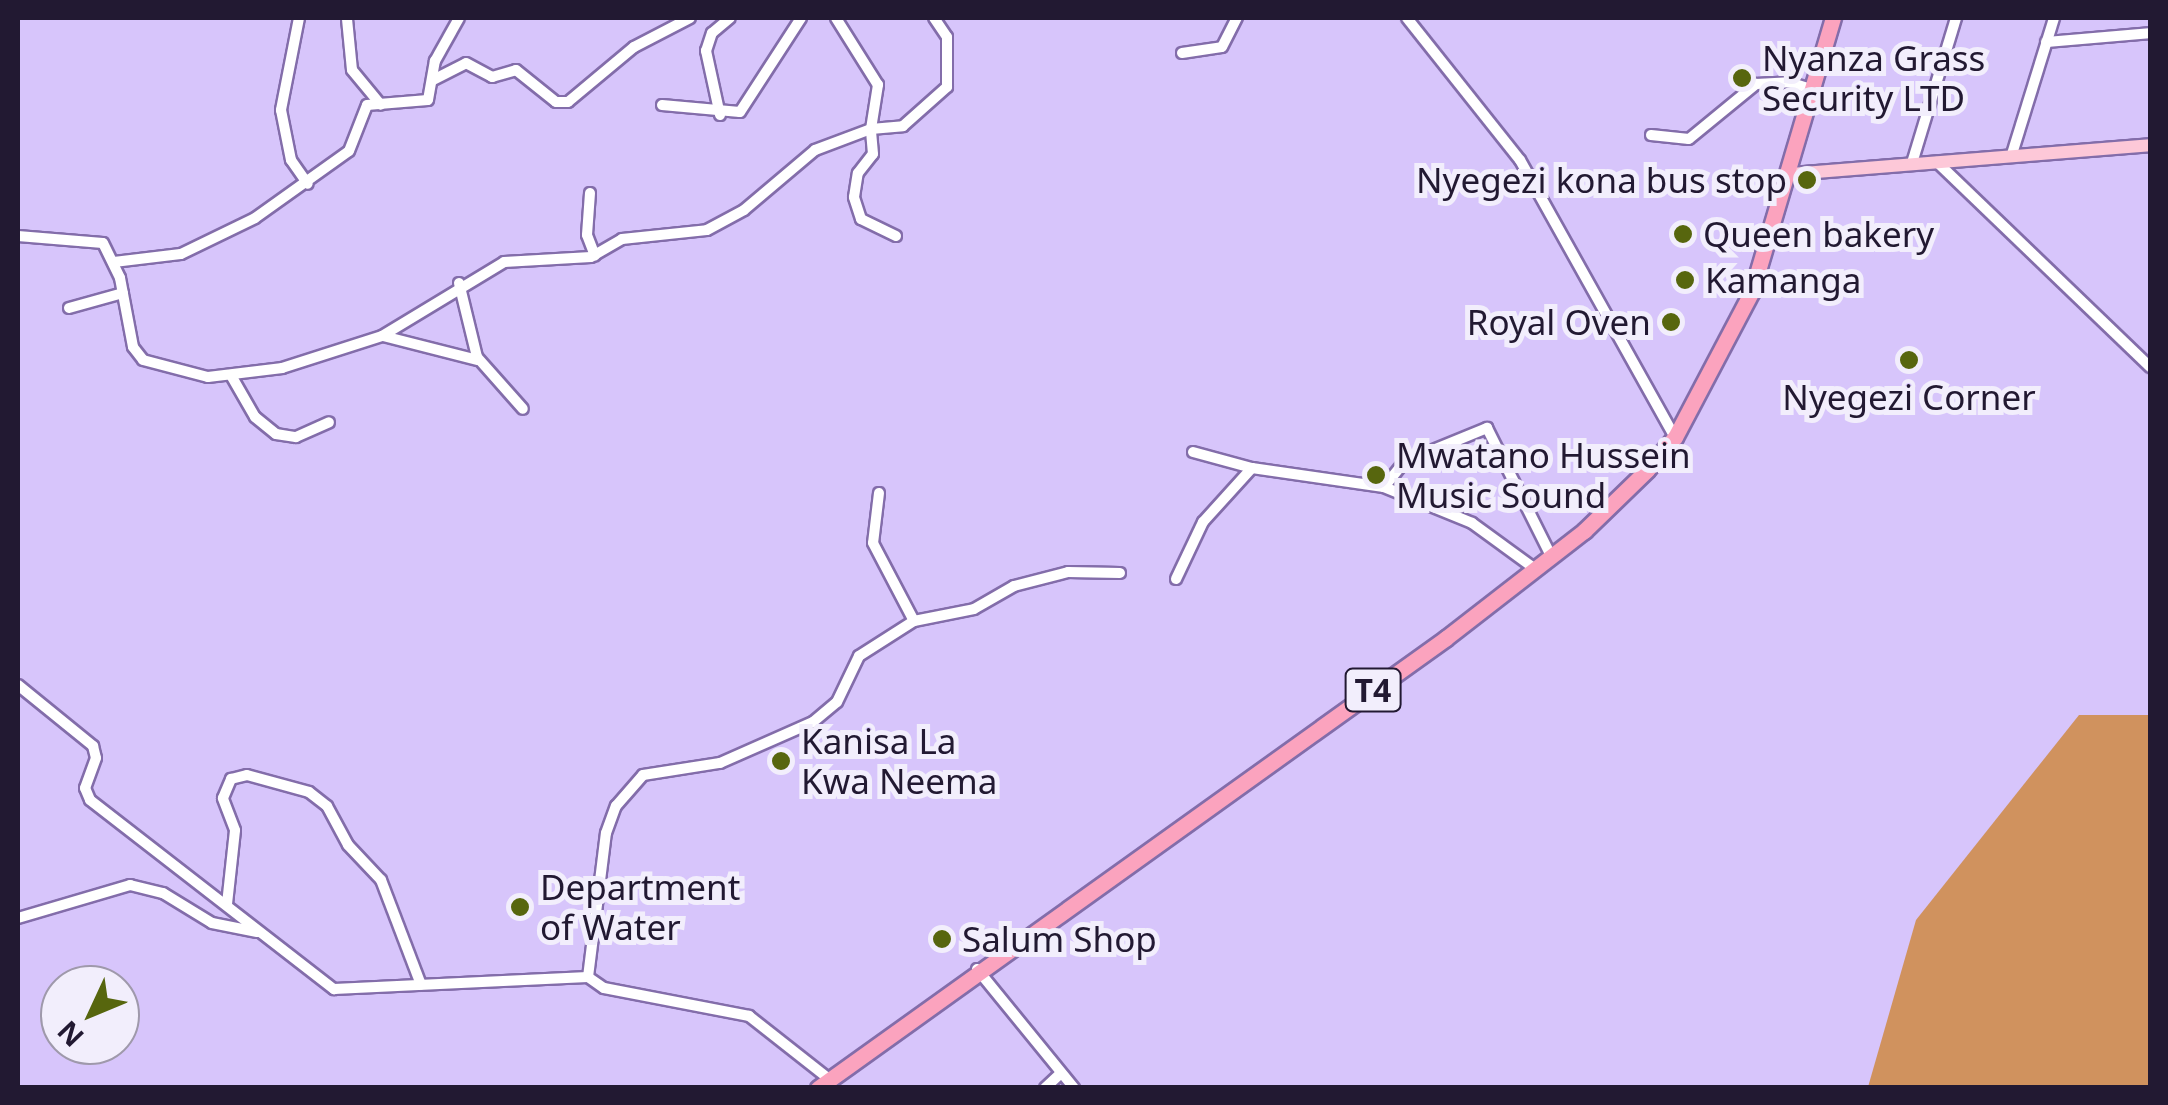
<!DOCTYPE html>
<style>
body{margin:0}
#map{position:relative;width:2168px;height:1105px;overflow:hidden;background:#d7c5fb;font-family:"Noto Sans",sans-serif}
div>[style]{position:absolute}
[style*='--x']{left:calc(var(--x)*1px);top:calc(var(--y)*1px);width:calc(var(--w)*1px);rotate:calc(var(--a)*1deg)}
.green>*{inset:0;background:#d0925e}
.roads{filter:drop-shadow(2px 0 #836daa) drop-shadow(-2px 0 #836daa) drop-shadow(0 2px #836daa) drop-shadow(0 -2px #836daa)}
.minor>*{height:10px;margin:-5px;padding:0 5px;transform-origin:5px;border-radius:5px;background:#fff}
.major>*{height:12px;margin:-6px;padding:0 6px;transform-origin:6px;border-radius:6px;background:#fdc8d8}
.highway>*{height:15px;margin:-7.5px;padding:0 7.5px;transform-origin:7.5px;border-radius:7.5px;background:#fba3be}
.dots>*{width:28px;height:28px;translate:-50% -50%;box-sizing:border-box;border:5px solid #f2eefc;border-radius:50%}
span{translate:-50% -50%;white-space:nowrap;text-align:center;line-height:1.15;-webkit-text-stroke:10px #f2eefc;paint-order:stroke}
.shield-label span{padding:2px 8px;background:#f2eefc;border:2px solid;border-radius:8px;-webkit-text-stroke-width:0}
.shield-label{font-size:32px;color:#221932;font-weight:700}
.poi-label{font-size:35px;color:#221932}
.left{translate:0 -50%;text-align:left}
.right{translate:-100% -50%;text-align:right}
.frame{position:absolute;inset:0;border:20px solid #221932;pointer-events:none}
.north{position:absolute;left:40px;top:965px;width:100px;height:100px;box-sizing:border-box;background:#f2eefc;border:2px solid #9f99ab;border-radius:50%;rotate:226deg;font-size:28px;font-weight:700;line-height:40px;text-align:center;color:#221932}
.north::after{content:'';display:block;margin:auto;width:35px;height:45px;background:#57660e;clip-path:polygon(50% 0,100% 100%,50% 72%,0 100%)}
</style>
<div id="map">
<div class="green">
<div style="clip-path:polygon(2079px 715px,2150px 715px,2150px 1087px,1868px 1087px,1916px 920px)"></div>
</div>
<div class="roads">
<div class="minor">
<div style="--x:299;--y:18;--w:94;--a:101.1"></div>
<div style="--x:281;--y:110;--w:51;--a:78.7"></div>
<div style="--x:291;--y:160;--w:29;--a:55"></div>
<div style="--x:1407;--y:18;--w:181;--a:51.5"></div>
<div style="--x:1520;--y:160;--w:317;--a:60.8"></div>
<div style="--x:347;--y:19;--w:51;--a:84.4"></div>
<div style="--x:352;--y:70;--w:45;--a:50.4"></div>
<div style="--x:2046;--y:42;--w:104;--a:-4.9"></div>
<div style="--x:1182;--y:53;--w:40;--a:-8.5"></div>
<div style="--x:1222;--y:47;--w:33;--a:-63"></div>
<div style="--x:433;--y:80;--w:37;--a:-27"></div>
<div style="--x:466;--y:63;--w:30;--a:28"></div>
<div style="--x:492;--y:77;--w:25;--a:-16"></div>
<div style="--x:516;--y:70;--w:51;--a:38.7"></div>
<div style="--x:556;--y:102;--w:12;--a:0"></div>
<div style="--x:568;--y:102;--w:86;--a:-39.8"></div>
<div style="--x:634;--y:47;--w:63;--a:-27.4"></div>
<div style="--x:662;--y:105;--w:78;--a:5.1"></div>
<div style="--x:740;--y:112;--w:112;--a:-57"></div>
<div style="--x:720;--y:115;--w:66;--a:-102.3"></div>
<div style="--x:706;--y:51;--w:19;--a:-72"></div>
<div style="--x:712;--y:33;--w:23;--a:-40"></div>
<div style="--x:1651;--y:135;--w:38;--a:6"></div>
<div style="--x:1689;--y:139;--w:87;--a:-39.4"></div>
<div style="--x:1756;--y:84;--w:33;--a:-3"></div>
<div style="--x:1789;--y:82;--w:26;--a:18"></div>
<div style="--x:2012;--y:154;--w:142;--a:-72.8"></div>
<div style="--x:1937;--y:162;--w:296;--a:43.9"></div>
<div style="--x:1912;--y:163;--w:152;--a:-73.1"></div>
<div style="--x:590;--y:193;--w:42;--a:94.1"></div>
<div style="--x:587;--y:235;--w:22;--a:69"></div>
<div style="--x:18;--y:236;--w:85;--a:4.7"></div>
<div style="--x:103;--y:243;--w:39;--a:64"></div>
<div style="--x:120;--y:278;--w:70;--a:79.3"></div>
<div style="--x:133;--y:347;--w:16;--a:52"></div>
<div style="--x:143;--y:360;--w:67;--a:14.7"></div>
<div style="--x:208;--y:377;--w:75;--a:-6.9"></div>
<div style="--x:282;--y:368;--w:105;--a:-17.7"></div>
<div style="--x:382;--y:336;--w:143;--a:-31.2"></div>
<div style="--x:504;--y:262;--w:87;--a:-3.3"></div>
<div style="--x:591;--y:257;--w:36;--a:-30"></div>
<div style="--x:622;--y:239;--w:85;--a:-6"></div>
<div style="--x:707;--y:230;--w:42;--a:-28.4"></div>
<div style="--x:744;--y:210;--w:93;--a:-40.2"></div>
<div style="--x:815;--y:150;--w:60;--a:-20.6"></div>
<div style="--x:871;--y:129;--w:45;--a:-81"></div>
<div style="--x:878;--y:85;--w:79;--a:-122.1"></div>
<div style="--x:896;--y:236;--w:39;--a:-154"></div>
<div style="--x:861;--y:219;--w:23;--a:-108"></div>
<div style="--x:854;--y:197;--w:24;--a:-81"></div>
<div style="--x:858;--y:173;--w:24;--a:-52"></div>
<div style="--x:873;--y:154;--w:25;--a:-95"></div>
<div style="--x:871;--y:129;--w:32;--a:-5"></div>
<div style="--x:903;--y:126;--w:59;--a:-41.6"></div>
<div style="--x:947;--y:87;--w:50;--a:-90"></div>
<div style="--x:947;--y:37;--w:23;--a:-124"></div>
<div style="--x:114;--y:262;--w:67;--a:-6.8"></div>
<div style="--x:181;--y:254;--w:82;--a:-25.9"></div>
<div style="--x:255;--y:218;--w:115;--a:-35.5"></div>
<div style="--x:349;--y:151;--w:49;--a:-68.6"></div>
<div style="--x:367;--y:105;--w:61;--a:-4.7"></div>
<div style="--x:428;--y:100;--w:40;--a:-80"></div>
<div style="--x:435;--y:61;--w:49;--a:-60.8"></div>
<div style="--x:459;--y:283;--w:76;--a:76.3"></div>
<div style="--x:477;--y:357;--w:69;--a:48.5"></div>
<div style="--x:69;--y:308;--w:56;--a:-15.5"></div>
<div style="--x:383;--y:336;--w:98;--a:14.2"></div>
<div style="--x:232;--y:377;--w:46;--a:60.1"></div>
<div style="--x:255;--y:417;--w:27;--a:39"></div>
<div style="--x:276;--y:434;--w:20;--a:9"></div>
<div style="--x:296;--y:437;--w:36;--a:-24"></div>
<div style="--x:1193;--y:452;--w:61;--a:15.2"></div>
<div style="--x:1384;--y:487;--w:32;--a:-51"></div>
<div style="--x:1404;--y:462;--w:90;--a:-22.3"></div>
<div style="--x:1487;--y:428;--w:143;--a:63.4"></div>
<div style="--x:879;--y:493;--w:50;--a:96.8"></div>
<div style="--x:873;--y:543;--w:88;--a:62.3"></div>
<div style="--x:1176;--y:579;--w:63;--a:-64.7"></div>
<div style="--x:1203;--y:522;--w:73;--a:-47.8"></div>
<div style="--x:1252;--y:468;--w:133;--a:8.2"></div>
<div style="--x:1384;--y:487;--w:95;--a:22.2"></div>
<div style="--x:1472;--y:523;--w:77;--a:36"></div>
<div style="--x:18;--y:685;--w:97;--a:39.1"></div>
<div style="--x:93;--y:746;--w:12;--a:76"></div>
<div style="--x:96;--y:758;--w:32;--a:110"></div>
<div style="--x:85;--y:788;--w:13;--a:67"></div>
<div style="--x:90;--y:800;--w:309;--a:37.8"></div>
<div style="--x:334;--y:989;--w:254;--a:-2.7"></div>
<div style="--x:588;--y:977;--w:19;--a:35"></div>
<div style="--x:604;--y:988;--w:148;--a:10.9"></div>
<div style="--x:749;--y:1016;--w:102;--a:38.2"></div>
<div style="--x:227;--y:904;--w:74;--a:-83.8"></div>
<div style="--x:235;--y:830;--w:34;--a:-111"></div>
<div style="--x:223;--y:798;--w:21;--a:-67"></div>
<div style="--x:231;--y:779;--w:16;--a:-14"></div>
<div style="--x:247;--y:775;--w:64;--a:15.3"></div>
<div style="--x:309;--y:792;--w:23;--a:38"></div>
<div style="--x:327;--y:806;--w:44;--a:61.7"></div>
<div style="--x:348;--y:845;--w:48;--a:46.7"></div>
<div style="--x:381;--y:880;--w:112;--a:69.1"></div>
<div style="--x:18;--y:918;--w:117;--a:-16.4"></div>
<div style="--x:130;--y:885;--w:34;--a:14"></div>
<div style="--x:163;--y:893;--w:57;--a:31.5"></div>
<div style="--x:212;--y:923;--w:46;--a:11.3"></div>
<div style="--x:977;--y:969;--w:154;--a:50.8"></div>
<div style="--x:588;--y:977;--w:145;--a:-82.9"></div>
<div style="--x:606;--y:833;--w:29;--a:-70"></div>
<div style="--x:616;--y:806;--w:41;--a:-48.9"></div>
<div style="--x:643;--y:775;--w:78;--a:-8.9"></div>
<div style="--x:720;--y:763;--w:102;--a:-23.8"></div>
<div style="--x:813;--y:722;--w:31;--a:-40"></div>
<div style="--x:837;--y:702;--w:51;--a:-64.4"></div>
<div style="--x:859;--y:656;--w:65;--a:-32.5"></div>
<div style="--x:914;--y:621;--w:61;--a:-11.3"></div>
<div style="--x:974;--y:609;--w:46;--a:-29.9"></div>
<div style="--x:1014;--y:586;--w:56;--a:-14.5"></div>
<div style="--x:1068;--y:572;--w:52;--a:1.1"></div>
<div style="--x:1045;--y:1088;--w:22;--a:-43"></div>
</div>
<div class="major">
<div style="--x:1791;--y:174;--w:360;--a:-4.6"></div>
</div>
<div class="highway">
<div style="--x:818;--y:1088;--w:773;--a:-35.62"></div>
<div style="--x:1446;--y:638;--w:175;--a:-37.8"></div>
<div style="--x:1584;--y:531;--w:88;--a:-44.1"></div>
<div style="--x:1647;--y:470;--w:43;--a:-49.7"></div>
<div style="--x:1675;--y:437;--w:165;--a:-62.2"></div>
<div style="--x:1752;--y:291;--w:285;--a:-73.5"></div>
</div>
</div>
<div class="dots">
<div style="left:1742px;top:78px;background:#57660e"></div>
<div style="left:1807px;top:180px;background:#57660e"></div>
<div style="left:1683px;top:234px;background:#57660e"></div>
<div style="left:1685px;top:280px;background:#57660e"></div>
<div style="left:1671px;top:322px;background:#57660e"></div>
<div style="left:1909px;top:360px;background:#57660e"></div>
<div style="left:1376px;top:475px;background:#57660e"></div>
<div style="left:781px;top:761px;background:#57660e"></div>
<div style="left:520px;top:907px;background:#57660e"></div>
<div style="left:942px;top:939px;background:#57660e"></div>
</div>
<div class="shield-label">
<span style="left:1373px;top:690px">T4</span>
</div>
<div class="poi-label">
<span class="left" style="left:1762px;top:78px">Nyanza Grass<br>Security LTD</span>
<span class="right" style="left:1787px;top:180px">Nyegezi kona bus stop</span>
<span class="left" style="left:1703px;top:234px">Queen bakery</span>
<span class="left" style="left:1705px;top:280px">Kamanga</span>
<span class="right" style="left:1651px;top:322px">Royal Oven</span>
<span style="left:1909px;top:397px">Nyegezi Corner</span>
<span class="left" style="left:1396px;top:475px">Mwatano Hussein<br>Music Sound</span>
<span class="left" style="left:801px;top:761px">Kanisa La<br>Kwa Neema</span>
<span class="left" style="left:540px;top:907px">Department<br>of Water</span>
<span class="left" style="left:962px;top:939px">Salum Shop</span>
</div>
<div class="frame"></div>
<div class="north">N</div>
</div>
